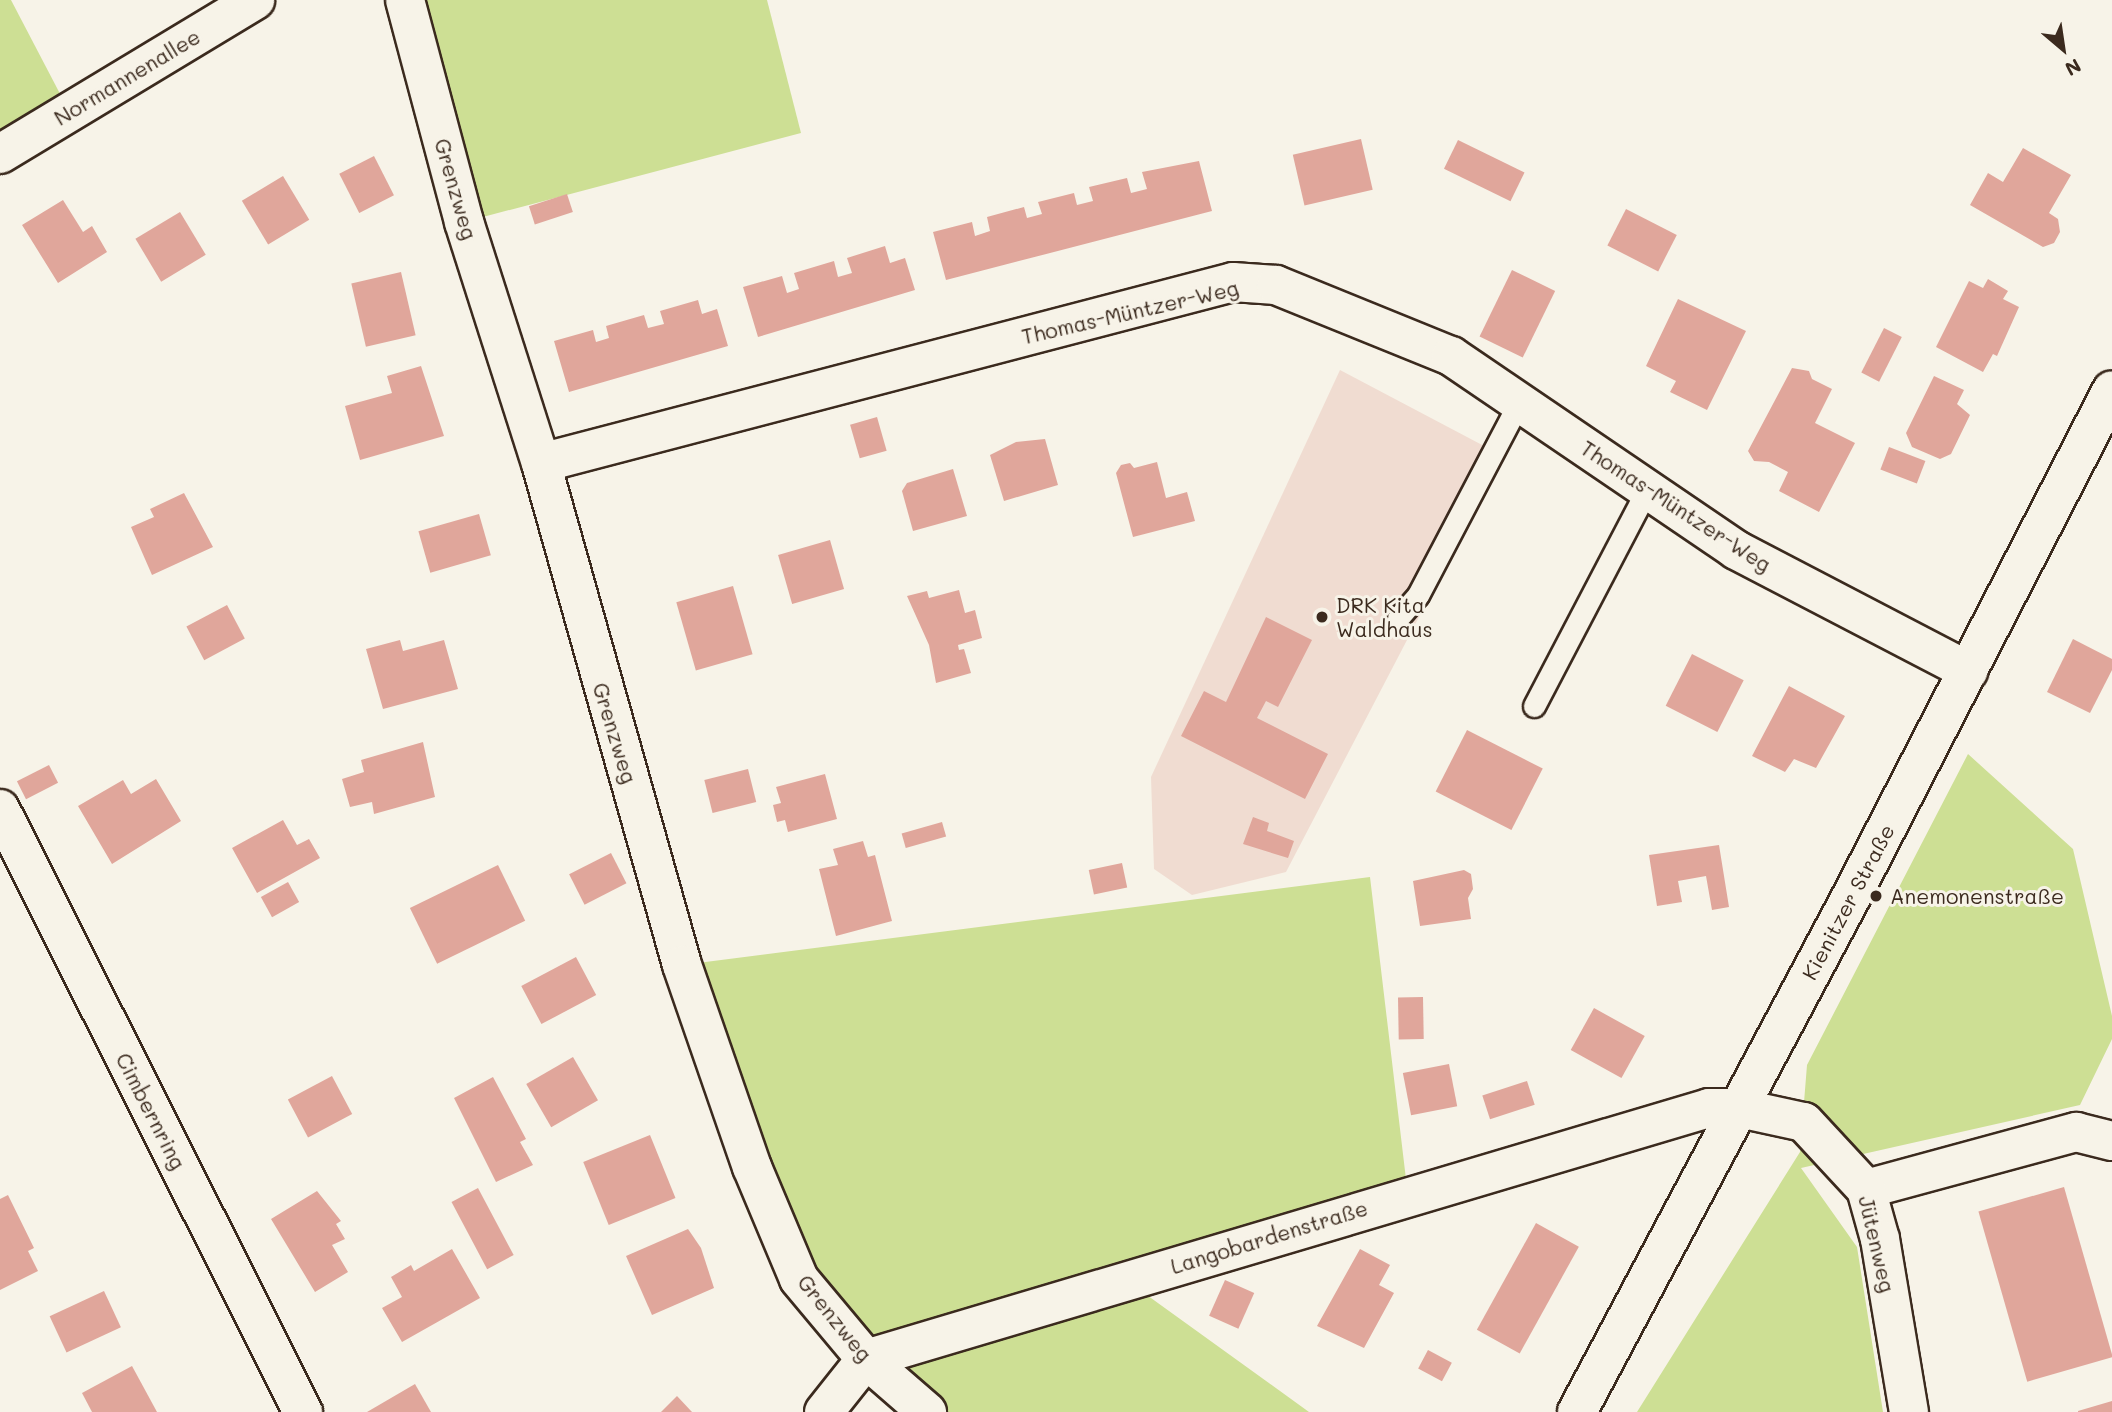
<!DOCTYPE html>
<meta charset="utf-8">
<style>
body{margin:0}
#map{position:relative;width:2112px;height:1412px;overflow:hidden;background:#f7f3e8;font-family:Mali,sans-serif}
div>[style]{position:absolute}
[style*='--x']{left:calc(var(--x)*1px);top:calc(var(--y)*1px);width:calc(var(--w)*1px);rotate:calc(var(--a)*1deg)}
.built>*{inset:0;background:#f0dcd1}
.green>*{inset:0;background:#cddf94}
.building>*{inset:0;background:#e0a69b;transform-origin:0 0}
.roads{filter:drop-shadow(2px 0 #3b2a1e) drop-shadow(-2px 0 #3b2a1e) drop-shadow(0 2px #3b2a1e) drop-shadow(0 -2px #3b2a1e)}
.service>*{height:21px;margin:-10.5px;padding:0 10.5px;transform-origin:10.5px;border-radius:10.5px;background:#f7f3e8}
.minor>*{height:38px;margin:-19px;padding:0 19px;transform-origin:19px;border-radius:19px;background:#f7f3e8}
.tertiary>*{height:38px;margin:-19px;padding:0 19px;transform-origin:19px;border-radius:19px;background:#f7f3e8}
.dots>*{width:19px;height:19px;translate:-50% -50%;box-sizing:border-box;border:4px solid #f7f3e8;border-radius:50%}
span{translate:-50% -50%;white-space:nowrap;text-align:center;line-height:1.15;-webkit-text-stroke:6px #f7f3e8;paint-order:stroke}
.street-label{font-size:21px;color:#3b2a1e}
.poi-label{font-size:21px;color:#3b2a1e}
.left{translate:0 -50%;text-align:left}
.north{position:absolute;left:2028px;top:14px;width:70px;height:70px;-webkit-text-stroke:5px #f7f3e8;paint-order:stroke;rotate:151deg;font-size:19px;font-weight:700;line-height:28px;text-align:center;color:#3b2a1e}
.north::after{content:'';display:block;margin:auto;width:24px;height:32px;background:#3b2a1e;clip-path:polygon(50% 0,100% 100%,50% 72%,0 100%)}
</style>
<div id="map">
<div class="built">
<div style="clip-path:polygon(1340px 370px,1503px 456px,1286px 872px,1192px 895px,1154px 869px,1151px 777px)"></div>
</div>
<div class="green">
<div style="clip-path:polygon(0 0,11px 0,69px 111px,0 154px)"></div>
<div style="clip-path:polygon(405px 0,767px 0,801px 133px,464px 222px)"></div>
<div style="clip-path:polygon(1968px 754px,2073px 849px,2112px 1016px,2112px 1039px,2080px 1105px,1801px 1168px,1857px 1247px,1883px 1412px,1637px 1412px,1800px 1152px,1807px 1065px)"></div>
<div style="clip-path:polygon(1370px 877px,1408px 1196px,1126px 1280px,1309px 1412px,927px 1412px,799px 1279px,682px 965px)"></div>
</div>
<div class="building">
<div style="left:1361px;top:139px;width:52px;height:70px;rotate:77deg"></div>
<div style="left:1458px;top:140px;width:74px;height:32px;rotate:26deg"></div>
<div style="clip-path:polygon(2023px 148px,2071px 175px,2049px 213px,2058px 219px,2060px 232px,2054px 243px,2043px 247px,1970px 205px,1988px 173px,2003px 182px)"></div>
<div style="left:374px;top:156px;width:44px;height:39px;rotate:63deg"></div>
<div style="clip-path:polygon(1199px 161px,1212px 211px,946px 280px,933px 232px,972px 222px,975px 236px,990px 231px,987px 217px,1024px 207px,1027px 218px,1042px 214px,1038px 202px,1074px 193px,1077px 205px,1093px 201px,1089px 187px,1127px 178px,1131px 193px,1147px 189px,1142px 172px)"></div>
<div style="left:283px;top:176px;width:51px;height:48px;rotate:59deg"></div>
<div style="left:567px;top:194px;width:19px;height:40px;rotate:72deg"></div>
<div style="clip-path:polygon(63px 200px,83px 232px,92px 226px,107px 252px,58px 283px,22px 225px)"></div>
<div style="left:1626px;top:209px;width:57px;height:41px;rotate:27deg"></div>
<div style="left:180px;top:212px;width:50px;height:52px;rotate:59deg"></div>
<div style="clip-path:polygon(885px 246px,890px 263px,905px 258px,915px 290px,758px 337px,743px 287px,782px 276px,787px 293px,799px 289px,794px 273px,834px 261px,838px 277px,852px 273px,847px 258px)"></div>
<div style="left:1512px;top:270px;width:48px;height:74px;rotate:26deg"></div>
<div style="left:401px;top:272px;width:65px;height:51px;rotate:77deg"></div>
<div style="clip-path:polygon(1988px 279px,2008px 291px,2003px 299px,2019px 307px,1997px 356px,1993px 354px,1983px 372px,1936px 347px,1969px 281px,1983px 288px)"></div>
<div style="clip-path:polygon(1678px 299px,1746px 331px,1707px 410px,1670px 392px,1676px 381px,1646px 366px)"></div>
<div style="clip-path:polygon(698px 300px,702px 314px,717px 309px,728px 346px,569px 392px,554px 341px,593px 330px,596px 342px,609px 338px,606px 326px,644px 315px,648px 328px,664px 324px,660px 311px)"></div>
<div style="left:1884px;top:328px;width:20px;height:50px;rotate:27deg"></div>
<div style="clip-path:polygon(421px 366px,444px 436px,360px 460px,345px 406px,392px 393px,387px 376px)"></div>
<div style="clip-path:polygon(1792px 368px,1809px 371px,1812px 379px,1832px 389px,1815px 423px,1855px 443px,1819px 512px,1779px 491px,1788px 472px,1769px 462px,1754px 461px,1748px 451px)"></div>
<div style="clip-path:polygon(1934px 376px,1964px 390px,1957px 404px,1970px 415px,1951px 454px,1940px 459px,1912px 447px,1906px 433px)"></div>
<div style="left:877px;top:417px;width:35px;height:28px;rotate:74deg"></div>
<div style="clip-path:polygon(1045px 439px,1058px 485px,1004px 501px,990px 455px,1016px 442px)"></div>
<div style="left:1889px;top:447px;width:39px;height:24px;rotate:21deg"></div>
<div style="clip-path:polygon(1157px 462px,1166px 498px,1187px 492px,1195px 521px,1133px 537px,1116px 473px,1121px 465px,1130px 463px,1134px 468px)"></div>
<div style="clip-path:polygon(953px 469px,967px 516px,913px 531px,902px 491px,907px 483px)"></div>
<div style="clip-path:polygon(184px 493px,213px 547px,152px 575px,131px 527px,154px 517px,150px 509px)"></div>
<div style="left:479px;top:514px;width:43px;height:63px;rotate:74deg"></div>
<div style="left:830px;top:540px;width:51px;height:54px;rotate:74deg"></div>
<div style="left:733px;top:586px;width:71px;height:59px;rotate:74deg"></div>
<div style="clip-path:polygon(959px 590px,965px 613px,975px 610px,982px 638px,958px 645px,959px 650px,964px 649px,971px 673px,936px 683px,929px 645px,907px 596px,927px 591px,929px 598px)"></div>
<div style="left:227px;top:605px;width:38px;height:46px;rotate:62deg"></div>
<div style="clip-path:polygon(1266px 617px,1312px 640px,1278px 707px,1266px 701px,1257px 718px,1328px 754px,1305px 799px,1181px 736px,1204px 691px,1226px 702px)"></div>
<div style="clip-path:polygon(2073px 639px,2112px 659px,2112px 670px,2090px 713px,2047px 692px)"></div>
<div style="clip-path:polygon(400px 640px,403px 651px,444px 640px,458px 689px,383px 709px,366px 649px)"></div>
<div style="left:1692px;top:654px;width:58px;height:58px;rotate:27deg"></div>
<div style="clip-path:polygon(1789px 686px,1845px 716px,1816px 768px,1794px 759px,1785px 772px,1752px 756px)"></div>
<div style="left:1467px;top:730px;width:85px;height:69px;rotate:27deg"></div>
<div style="clip-path:polygon(423px 742px,435px 797px,374px 814px,372px 802px,350px 807px,342px 779px,364px 772px,361px 760px)"></div>
<div style="left:49px;top:765px;width:20px;height:36px;rotate:63deg"></div>
<div style="left:748px;top:769px;width:34px;height:45px;rotate:76deg"></div>
<div style="clip-path:polygon(825px 774px,837px 819px,788px 832px,785px 820px,777px 822px,773px 805px,781px 803px,776px 787px)"></div>
<div style="clip-path:polygon(156px 779px,181px 821px,112px 864px,78px 806px,123px 780px,131px 794px)"></div>
<div style="clip-path:polygon(1253px 817px,1269px 823px,1267px 831px,1294px 841px,1288px 858px,1243px 844px)"></div>
<div style="clip-path:polygon(283px 820px,297px 845px,309px 839px,320px 858px,257px 893px,232px 848px)"></div>
<div style="left:942px;top:822px;width:15px;height:42px;rotate:74deg"></div>
<div style="clip-path:polygon(863px 841px,868px 857px,875px 855px,892px 921px,836px 936px,819px 869px,838px 865px,833px 849px)"></div>
<div style="clip-path:polygon(1719px 845px,1729px 907px,1712px 910px,1706px 876px,1678px 881px,1682px 902px,1657px 906px,1649px 855px)"></div>
<div style="left:611px;top:853px;width:34px;height:47px;rotate:63deg"></div>
<div style="left:1122px;top:863px;width:25px;height:34px;rotate:78deg"></div>
<div style="left:498px;top:865px;width:62px;height:98px;rotate:64deg"></div>
<div style="clip-path:polygon(1464px 870px,1471px 874px,1473px 889px,1468px 898px,1471px 919px,1420px 926px,1413px 881px)"></div>
<div style="left:288px;top:882px;width:23px;height:31px;rotate:61deg"></div>
<div style="left:576px;top:957px;width:43px;height:62px;rotate:62deg"></div>
<div style="left:1423px;top:997px;width:42px;height:25px;rotate:89deg"></div>
<div style="left:1594px;top:1008px;width:58px;height:48px;rotate:29deg"></div>
<div style="left:573px;top:1057px;width:50px;height:54px;rotate:60deg"></div>
<div style="left:1449px;top:1064px;width:43px;height:47px;rotate:79deg"></div>
<div style="left:332px;top:1076px;width:43px;height:50px;rotate:62deg"></div>
<div style="clip-path:polygon(493px 1077px,526px 1139px,520px 1142px,533px 1165px,496px 1182px,454px 1098px)"></div>
<div style="left:1527px;top:1081px;width:25px;height:47px;rotate:72deg"></div>
<div style="left:650px;top:1135px;width:68px;height:72px;rotate:68deg"></div>
<div style="left:2064px;top:1187px;width:177px;height:89px;rotate:74deg"></div>
<div style="left:478px;top:1188px;width:76px;height:30px;rotate:62deg"></div>
<div style="clip-path:polygon(317px 1191px,341px 1221px,336px 1224px,345px 1239px,332px 1245px,348px 1272px,315px 1292px,271px 1219px)"></div>
<div style="clip-path:polygon(8px 1195px,34px 1248px,28px 1251px,38px 1271px,0 1290px,0 1199px)"></div>
<div style="left:1536px;top:1223px;width:49px;height:122px;rotate:29deg"></div>
<div style="clip-path:polygon(688px 1229px,701px 1248px,714px 1288px,652px 1315px,626px 1256px)"></div>
<div style="clip-path:polygon(452px 1249px,480px 1298px,402px 1342px,382px 1308px,402px 1297px,391px 1277px,411px 1265px,414px 1271px)"></div>
<div style="clip-path:polygon(1360px 1249px,1390px 1265px,1379px 1285px,1394px 1293px,1364px 1348px,1317px 1326px)"></div>
<div style="left:1225px;top:1280px;width:32px;height:39px;rotate:24deg"></div>
<div style="left:104px;top:1291px;width:40px;height:60px;rotate:65deg"></div>
<div style="left:1428px;top:1350px;width:27px;height:21px;rotate:28deg"></div>
<div style="clip-path:polygon(132px 1366px,157px 1412px,92px 1412px,82px 1393px)"></div>
<div style="clip-path:polygon(415px 1384px,431px 1412px,367px 1412px)"></div>
<div style="clip-path:polygon(677px 1396px,692px 1412px,661px 1412px)"></div>
<div style="clip-path:polygon(2112px 1401px,2112px 1412px,2078px 1412px,2078px 1411px)"></div>
</div>
<div class="roads">
<div class="service">
<div style="--x:1398;--y:618;--w:30;--a:-49"></div>
<div style="--x:1418;--y:595;--w:217;--a:-62.3"></div>
<div style="--x:1534;--y:706;--w:244;--a:-62.4"></div>
</div>
<div class="minor">
<div style="--x:405;--y:0;--w:230;--a:75.1"></div>
<div style="--x:464;--y:222;--w:253;--a:72.3"></div>
<div style="--x:541;--y:463;--w:521;--a:74.31"></div>
<div style="--x:682;--y:965;--w:214;--a:70.9"></div>
<div style="--x:752;--y:1167;--w:121;--a:67.2"></div>
<div style="--x:799;--y:1279;--w:104;--a:50.1"></div>
<div style="--x:866;--y:1359;--w:81;--a:41"></div>
<div style="--x:0;--y:154;--w:298;--a:-31.1"></div>
<div style="--x:541;--y:463;--w:715;--a:-14.66"></div>
<div style="--x:1233;--y:282;--w:43;--a:4"></div>
<div style="--x:1276;--y:285;--w:189;--a:22.1"></div>
<div style="--x:1451;--y:356;--w:345;--a:34.2"></div>
<div style="--x:1736;--y:550;--w:262;--a:27.5"></div>
<div style="--x:0;--y:809;--w:675;--a:63.32"></div>
<div style="--x:1866;--y:1189;--w:218;--a:-15.2"></div>
<div style="--x:2076;--y:1132;--w:37;--a:14"></div>
<div style="--x:824;--y:1412;--w:68;--a:-51.6"></div>
<div style="--x:866;--y:1359;--w:880;--a:-16.58"></div>
<div style="--x:1709;--y:1108;--w:30;--a:0"></div>
<div style="--x:1739;--y:1108;--w:66;--a:12.2"></div>
<div style="--x:1804;--y:1122;--w:91;--a:47.2"></div>
<div style="--x:1866;--y:1189;--w:52;--a:74.4"></div>
<div style="--x:1880;--y:1239;--w:175;--a:80.5"></div>
</div>
<div class="tertiary">
<div style="--x:1577;--y:1412;--w:581;--a:-61.98"></div>
<div style="--x:1850;--y:899;--w:572;--a:-62.76"></div>
</div>
</div>
<div class="dots">
<div style="left:1322px;top:617px;background:#3b2a1e"></div>
<div style="left:1876px;top:896px;background:#3b2a1e"></div>
</div>
<div class="street-label">
<span style="left:127px;top:77px;rotate:-31deg">Normannenallee</span>
<span style="left:456px;top:189px;rotate:74deg">Grenzweg</span>
<span style="left:1130px;top:312px;rotate:-13deg">Thomas-Müntzer-Weg</span>
<span style="left:1676px;top:506px;rotate:33deg">Thomas-Müntzer-Weg</span>
<span style="left:615px;top:733px;rotate:73deg">Grenzweg</span>
<span style="left:1848px;top:902px;rotate:-62deg">Kienitzer Straße</span>
<span style="left:151px;top:1111px;rotate:63deg">Cimbernring</span>
<span style="left:1269px;top:1237px;rotate:-17deg">Langobardenstraße</span>
<span style="left:1877px;top:1244px;rotate:77deg">Jütenweg</span>
<span style="left:835px;top:1318px;rotate:51deg">Grenzweg</span>
</div>
<div class="poi-label">
<span class="left" style="left:1336px;top:617px">DRK Kita<br>Waldhaus</span>
<span class="left" style="left:1890px;top:896px">Anemonenstraße</span>
</div>
<div class="north">N</div>
</div>
